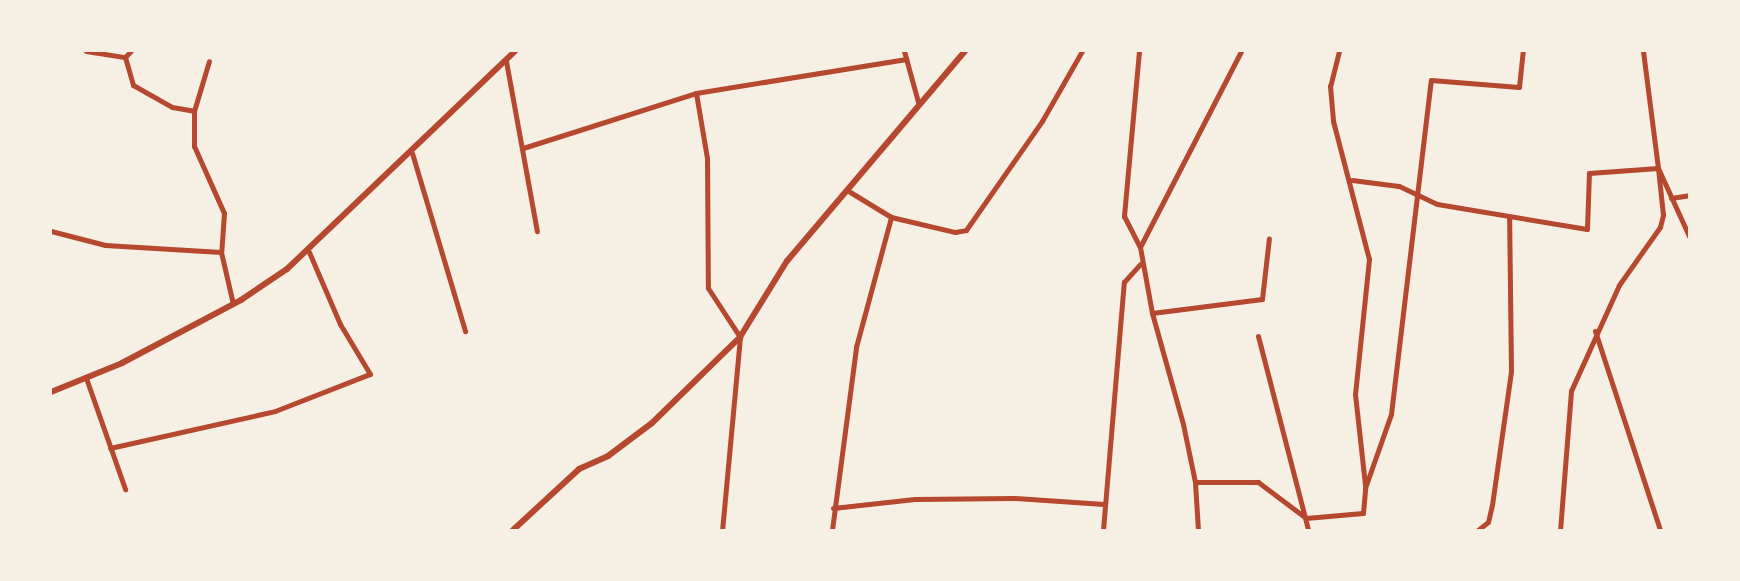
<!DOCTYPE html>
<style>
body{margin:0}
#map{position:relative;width:1740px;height:581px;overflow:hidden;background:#f6efe4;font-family:"Roboto Condensed",sans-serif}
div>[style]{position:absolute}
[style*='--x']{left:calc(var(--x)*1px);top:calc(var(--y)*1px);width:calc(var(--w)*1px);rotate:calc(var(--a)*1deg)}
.minor>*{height:5px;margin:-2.5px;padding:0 2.5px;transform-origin:2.5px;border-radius:2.5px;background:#b5482f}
.tertiary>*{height:6px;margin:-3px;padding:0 3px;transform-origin:3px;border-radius:3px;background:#b5482f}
span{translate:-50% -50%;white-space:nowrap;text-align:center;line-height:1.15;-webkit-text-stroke:5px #f6efe4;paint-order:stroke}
.frame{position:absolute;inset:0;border:52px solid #f6efe4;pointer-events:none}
</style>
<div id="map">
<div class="minor">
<div style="--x:86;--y:51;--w:39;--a:9"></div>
<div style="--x:125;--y:57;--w:8;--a:-45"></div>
<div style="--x:904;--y:51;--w:53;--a:74.6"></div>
<div style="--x:1139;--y:51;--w:166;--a:95.2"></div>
<div style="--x:1124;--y:216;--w:35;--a:63"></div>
<div style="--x:1339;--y:51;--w:36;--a:104"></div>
<div style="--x:1330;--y:86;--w:35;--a:85"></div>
<div style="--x:1333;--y:121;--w:143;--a:75.4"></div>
<div style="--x:1369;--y:259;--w:136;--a:95.9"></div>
<div style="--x:1355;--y:394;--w:92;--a:83.7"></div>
<div style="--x:1643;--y:51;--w:118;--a:82.7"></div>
<div style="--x:1658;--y:168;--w:75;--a:65.5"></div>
<div style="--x:125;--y:57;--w:29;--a:74"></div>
<div style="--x:133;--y:85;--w:45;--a:29.4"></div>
<div style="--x:172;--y:107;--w:22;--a:10"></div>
<div style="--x:194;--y:111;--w:52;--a:-73.3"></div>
<div style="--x:506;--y:61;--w:173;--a:79.7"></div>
<div style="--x:696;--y:93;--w:66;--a:80.4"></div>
<div style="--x:707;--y:158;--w:130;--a:89.6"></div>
<div style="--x:708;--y:288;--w:59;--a:56.9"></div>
<div style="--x:740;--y:337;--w:194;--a:95.3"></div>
<div style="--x:194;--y:111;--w:35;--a:90"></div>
<div style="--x:194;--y:146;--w:73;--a:65.9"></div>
<div style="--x:224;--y:213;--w:39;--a:94"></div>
<div style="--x:523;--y:148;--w:182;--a:-17.6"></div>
<div style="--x:696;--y:93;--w:213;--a:-9.2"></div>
<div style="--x:412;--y:153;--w:186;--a:73.4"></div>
<div style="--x:1352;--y:180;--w:47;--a:7.3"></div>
<div style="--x:1399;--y:186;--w:42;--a:25.3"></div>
<div style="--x:1437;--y:204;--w:152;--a:9.5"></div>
<div style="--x:1587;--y:229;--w:56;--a:-88"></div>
<div style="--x:1589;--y:173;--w:69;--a:-4.1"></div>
<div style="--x:1658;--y:168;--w:47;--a:83.9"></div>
<div style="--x:1663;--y:215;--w:12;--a:104"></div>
<div style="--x:1660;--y:227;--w:71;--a:125.3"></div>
<div style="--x:1619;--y:285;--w:116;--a:114.4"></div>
<div style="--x:1571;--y:391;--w:139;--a:94.5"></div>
<div style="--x:1671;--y:198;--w:18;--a:-9"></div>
<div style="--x:891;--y:217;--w:66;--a:13.2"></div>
<div style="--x:955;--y:232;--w:11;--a:-10"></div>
<div style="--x:966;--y:230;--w:133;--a:-55.1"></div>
<div style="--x:1042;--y:121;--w:81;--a:-60.3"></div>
<div style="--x:51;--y:231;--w:56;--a:14.5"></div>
<div style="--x:105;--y:245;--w:116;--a:3.5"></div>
<div style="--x:221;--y:252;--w:53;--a:77"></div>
<div style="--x:1152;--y:313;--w:111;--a:-7.3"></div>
<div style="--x:1262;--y:299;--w:61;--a:-83.5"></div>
<div style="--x:1595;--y:331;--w:209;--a:71.9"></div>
<div style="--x:1258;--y:336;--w:200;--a:75.5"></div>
<div style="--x:86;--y:378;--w:118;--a:70.6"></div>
<div style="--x:110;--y:448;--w:169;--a:-12.6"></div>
<div style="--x:275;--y:411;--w:102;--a:-21.3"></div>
<div style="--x:370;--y:374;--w:58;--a:-121"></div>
<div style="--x:340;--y:324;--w:78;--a:-113.3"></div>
<div style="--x:1195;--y:482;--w:63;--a:0"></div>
<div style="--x:1258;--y:482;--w:60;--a:36.9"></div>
<div style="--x:1306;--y:518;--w:57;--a:-5"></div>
<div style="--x:1363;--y:513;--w:25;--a:-85"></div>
<div style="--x:1365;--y:488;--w:78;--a:-70.6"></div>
<div style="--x:1391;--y:414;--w:336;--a:-83.2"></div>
<div style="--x:1431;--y:80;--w:88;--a:4.5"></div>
<div style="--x:1519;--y:87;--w:36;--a:-84"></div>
<div style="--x:833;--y:508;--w:82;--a:-6.3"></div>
<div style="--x:915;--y:499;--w:99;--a:-0.6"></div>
<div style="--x:1014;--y:498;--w:90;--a:3.8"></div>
<div style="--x:832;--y:530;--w:185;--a:-82.5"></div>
<div style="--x:856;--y:347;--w:135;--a:-74.9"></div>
<div style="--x:891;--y:217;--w:48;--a:-148.6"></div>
<div style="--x:1103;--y:530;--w:249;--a:-85.2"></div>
<div style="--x:1124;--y:282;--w:24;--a:-48"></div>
<div style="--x:1198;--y:530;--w:48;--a:-93.6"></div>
<div style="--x:1195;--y:482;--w:59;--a:-101.7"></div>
<div style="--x:1183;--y:424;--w:115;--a:-105.6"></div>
<div style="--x:1152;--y:313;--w:67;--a:-100.3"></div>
<div style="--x:1140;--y:247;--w:220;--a:-62.7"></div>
<div style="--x:1478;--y:530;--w:13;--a:-39"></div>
<div style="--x:1488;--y:522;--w:17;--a:-77"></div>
<div style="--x:1492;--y:505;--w:135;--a:-81.9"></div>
<div style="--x:1511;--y:371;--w:153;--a:-90.7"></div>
</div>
<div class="tertiary">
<div style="--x:51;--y:392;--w:77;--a:-22.2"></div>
<div style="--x:122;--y:363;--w:135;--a:-27.9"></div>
<div style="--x:241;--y:300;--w:55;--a:-34"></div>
<div style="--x:287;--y:269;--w:315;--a:-43.7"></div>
<div style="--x:513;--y:530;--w:90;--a:-42.7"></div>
<div style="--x:579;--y:469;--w:32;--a:-24"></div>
<div style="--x:608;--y:456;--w:55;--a:-36.9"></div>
<div style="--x:652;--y:423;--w:123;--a:-44.3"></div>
<div style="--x:740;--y:337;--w:89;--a:-58.3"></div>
<div style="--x:787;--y:261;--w:275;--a:-49.7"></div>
</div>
<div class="frame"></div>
</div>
